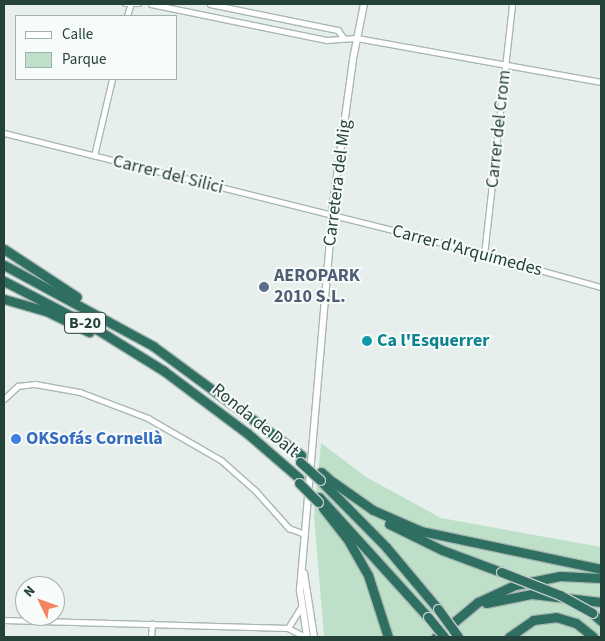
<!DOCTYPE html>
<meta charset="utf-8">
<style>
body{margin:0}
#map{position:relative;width:605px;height:641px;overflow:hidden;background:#e6efeb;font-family:"Source Sans 3",sans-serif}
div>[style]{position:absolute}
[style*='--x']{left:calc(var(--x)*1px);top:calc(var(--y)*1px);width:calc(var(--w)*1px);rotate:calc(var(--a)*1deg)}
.green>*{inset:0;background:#bfe0c8}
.roads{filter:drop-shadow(1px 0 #a8b8b2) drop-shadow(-1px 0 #a8b8b2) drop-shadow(0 1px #a8b8b2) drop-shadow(0 -1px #a8b8b2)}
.street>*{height:4.5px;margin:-2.25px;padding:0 2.25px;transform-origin:2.25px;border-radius:2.25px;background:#fff}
.secondary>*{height:6px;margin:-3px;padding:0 3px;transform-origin:3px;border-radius:3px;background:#fff}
.highway>*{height:9px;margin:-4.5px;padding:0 4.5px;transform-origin:4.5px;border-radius:4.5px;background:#2f6f62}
.bridges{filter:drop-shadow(1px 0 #c2cac8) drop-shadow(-1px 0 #c2cac8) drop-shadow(0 1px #c2cac8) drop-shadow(0 -1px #c2cac8)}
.highway-bridge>*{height:9px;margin:-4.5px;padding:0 4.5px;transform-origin:4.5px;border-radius:4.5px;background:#2f6f62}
.dots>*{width:14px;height:14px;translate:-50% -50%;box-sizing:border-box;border:2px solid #f7fbf9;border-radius:50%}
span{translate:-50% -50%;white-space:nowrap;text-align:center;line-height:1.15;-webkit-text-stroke:4px #f7fbf9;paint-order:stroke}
.shield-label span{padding:1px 4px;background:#f7fbf9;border:1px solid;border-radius:4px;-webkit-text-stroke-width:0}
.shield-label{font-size:16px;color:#24423a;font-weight:700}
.street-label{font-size:18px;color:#24423a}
.service-label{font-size:18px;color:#4e5e75;font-weight:700}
.left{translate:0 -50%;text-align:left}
.culture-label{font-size:18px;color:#0d838f;font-weight:700}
.shop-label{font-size:18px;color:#366cbe;font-weight:700}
.frame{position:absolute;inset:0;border:5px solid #24423a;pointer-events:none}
.legend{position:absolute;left:15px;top:15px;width:162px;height:65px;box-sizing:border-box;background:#f7fbf9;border:1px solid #a3b1ad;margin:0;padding:6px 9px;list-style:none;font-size:15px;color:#24423a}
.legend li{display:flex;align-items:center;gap:10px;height:25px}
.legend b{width:25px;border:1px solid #a3b1ad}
.north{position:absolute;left:15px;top:576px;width:50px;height:50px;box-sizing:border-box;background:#f7fbf9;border:1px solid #a3b1ad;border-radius:50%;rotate:312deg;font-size:14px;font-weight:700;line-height:20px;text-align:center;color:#24423a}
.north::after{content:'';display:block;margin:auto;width:18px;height:22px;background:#f4845f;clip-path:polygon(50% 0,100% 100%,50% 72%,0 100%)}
</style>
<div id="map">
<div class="green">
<div style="clip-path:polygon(321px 443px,366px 477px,441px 518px,601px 547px,601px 637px,324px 637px,314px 516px)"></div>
</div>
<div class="roads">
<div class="street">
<div style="--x:125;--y:4;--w:14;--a:0"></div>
<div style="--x:151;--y:4;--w:180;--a:11.6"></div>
<div style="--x:327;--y:40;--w:30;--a:-4"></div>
<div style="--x:357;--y:38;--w:248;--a:10.2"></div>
<div style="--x:210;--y:4;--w:131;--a:11.5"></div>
<div style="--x:338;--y:30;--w:9;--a:54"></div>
<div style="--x:127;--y:16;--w:10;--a:-73"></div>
<div style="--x:4;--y:133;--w:414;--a:14"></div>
<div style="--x:406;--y:233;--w:202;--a:15.5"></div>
<div style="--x:94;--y:156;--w:79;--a:-76.8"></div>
<div style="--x:484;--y:255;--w:253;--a:-83.6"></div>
<div style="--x:4;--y:399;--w:19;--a:-43"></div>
<div style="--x:18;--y:386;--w:17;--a:-7"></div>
<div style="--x:35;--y:384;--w:46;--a:10.1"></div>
<div style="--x:80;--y:392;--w:73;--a:20.9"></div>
<div style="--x:148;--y:418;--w:84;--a:29.9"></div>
<div style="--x:221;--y:460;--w:47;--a:41.5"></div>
<div style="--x:256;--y:491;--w:50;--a:48.3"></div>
<div style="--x:289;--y:528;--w:17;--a:21"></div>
<div style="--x:4;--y:620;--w:284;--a:1.6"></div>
<div style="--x:288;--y:628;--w:20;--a:27"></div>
<div style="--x:288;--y:628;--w:26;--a:-58"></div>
<div style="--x:151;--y:637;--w:13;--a:-86"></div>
</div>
<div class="secondary">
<div style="--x:304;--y:573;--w:65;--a:81.1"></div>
<div style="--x:307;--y:637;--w:48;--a:-98.5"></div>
<div style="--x:300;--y:590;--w:387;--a:-85.1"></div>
<div style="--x:333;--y:204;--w:146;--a:-82.1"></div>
<div style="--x:353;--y:59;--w:56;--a:-78.7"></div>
</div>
<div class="highway">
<div style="--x:4;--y:249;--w:87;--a:33.3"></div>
<div style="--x:4;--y:265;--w:170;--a:28.5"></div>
<div style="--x:153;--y:346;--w:184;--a:36.4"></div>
<div style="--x:4;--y:281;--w:106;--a:27.5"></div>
<div style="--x:98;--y:330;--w:78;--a:31.8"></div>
<div style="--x:164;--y:371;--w:104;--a:36.8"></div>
<div style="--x:247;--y:433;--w:69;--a:40.9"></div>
<div style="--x:4;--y:299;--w:44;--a:15.9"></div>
<div style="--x:46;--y:311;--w:48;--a:26"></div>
<div style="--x:321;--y:472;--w:20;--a:41"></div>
<div style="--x:320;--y:480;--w:94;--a:45.4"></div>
<div style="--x:386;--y:547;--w:81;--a:50"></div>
<div style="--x:333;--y:482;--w:49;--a:35"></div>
<div style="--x:373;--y:510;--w:52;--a:23.6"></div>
<div style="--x:421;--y:531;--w:184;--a:11.9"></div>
<div style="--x:319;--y:497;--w:162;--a:47.8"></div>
<div style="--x:323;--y:508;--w:41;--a:52"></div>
<div style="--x:348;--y:540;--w:40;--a:60.3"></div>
<div style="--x:368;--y:575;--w:65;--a:72.1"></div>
<div style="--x:389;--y:524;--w:59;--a:26.1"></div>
<div style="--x:442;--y:550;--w:63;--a:20.4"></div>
<div style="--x:486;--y:603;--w:47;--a:-11.1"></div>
<div style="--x:532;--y:594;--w:69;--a:6.6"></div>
<div style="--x:592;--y:613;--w:12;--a:42"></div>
<div style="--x:436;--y:637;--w:55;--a:-39.8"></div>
<div style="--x:478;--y:602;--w:41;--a:-24.7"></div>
<div style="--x:515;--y:585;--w:46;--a:-11.3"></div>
<div style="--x:560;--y:576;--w:41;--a:2.8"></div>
<div style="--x:509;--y:637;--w:29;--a:-35"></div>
<div style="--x:533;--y:620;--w:23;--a:-7"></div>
<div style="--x:556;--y:617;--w:21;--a:17"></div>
<div style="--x:576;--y:623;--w:22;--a:39"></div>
</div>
</div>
<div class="bridges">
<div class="highway-bridge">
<div style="--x:300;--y:462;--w:27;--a:42"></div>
<div style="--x:299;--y:483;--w:27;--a:45"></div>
<div style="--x:501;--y:572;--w:63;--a:21.3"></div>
<div style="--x:560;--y:595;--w:37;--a:29"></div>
<div style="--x:438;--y:609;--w:34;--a:54"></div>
<div style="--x:428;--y:617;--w:26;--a:51"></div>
</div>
</div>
<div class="dots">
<div style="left:264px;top:287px;background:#5c6f8a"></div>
<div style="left:367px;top:341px;background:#0f9aa8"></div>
<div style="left:16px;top:439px;background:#3f7fe0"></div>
</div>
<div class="shield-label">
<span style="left:85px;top:323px">B-20</span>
</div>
<div class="street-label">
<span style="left:499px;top:129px;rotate:-84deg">Carrer del Crom</span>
<span style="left:168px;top:175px;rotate:14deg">Carrer del Silici</span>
<span style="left:338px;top:183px;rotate:-83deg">Carretera del Mig</span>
<span style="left:467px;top:251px;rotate:15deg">Carrer d'Arquímedes</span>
<span style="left:255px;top:421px;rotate:39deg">Ronda de Dalt</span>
</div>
<div class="service-label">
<span class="left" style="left:274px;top:287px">AEROPARK<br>2010 S.L.</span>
</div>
<div class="culture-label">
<span class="left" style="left:377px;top:341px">Ca l'Esquerrer</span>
</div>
<div class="shop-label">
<span class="left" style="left:26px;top:439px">OKSofás Cornellà</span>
</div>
<div class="frame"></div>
<ul class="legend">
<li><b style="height:6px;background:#fff"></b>Calle</li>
<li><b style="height:14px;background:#bfe0c8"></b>Parque</li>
</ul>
<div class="north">N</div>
</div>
